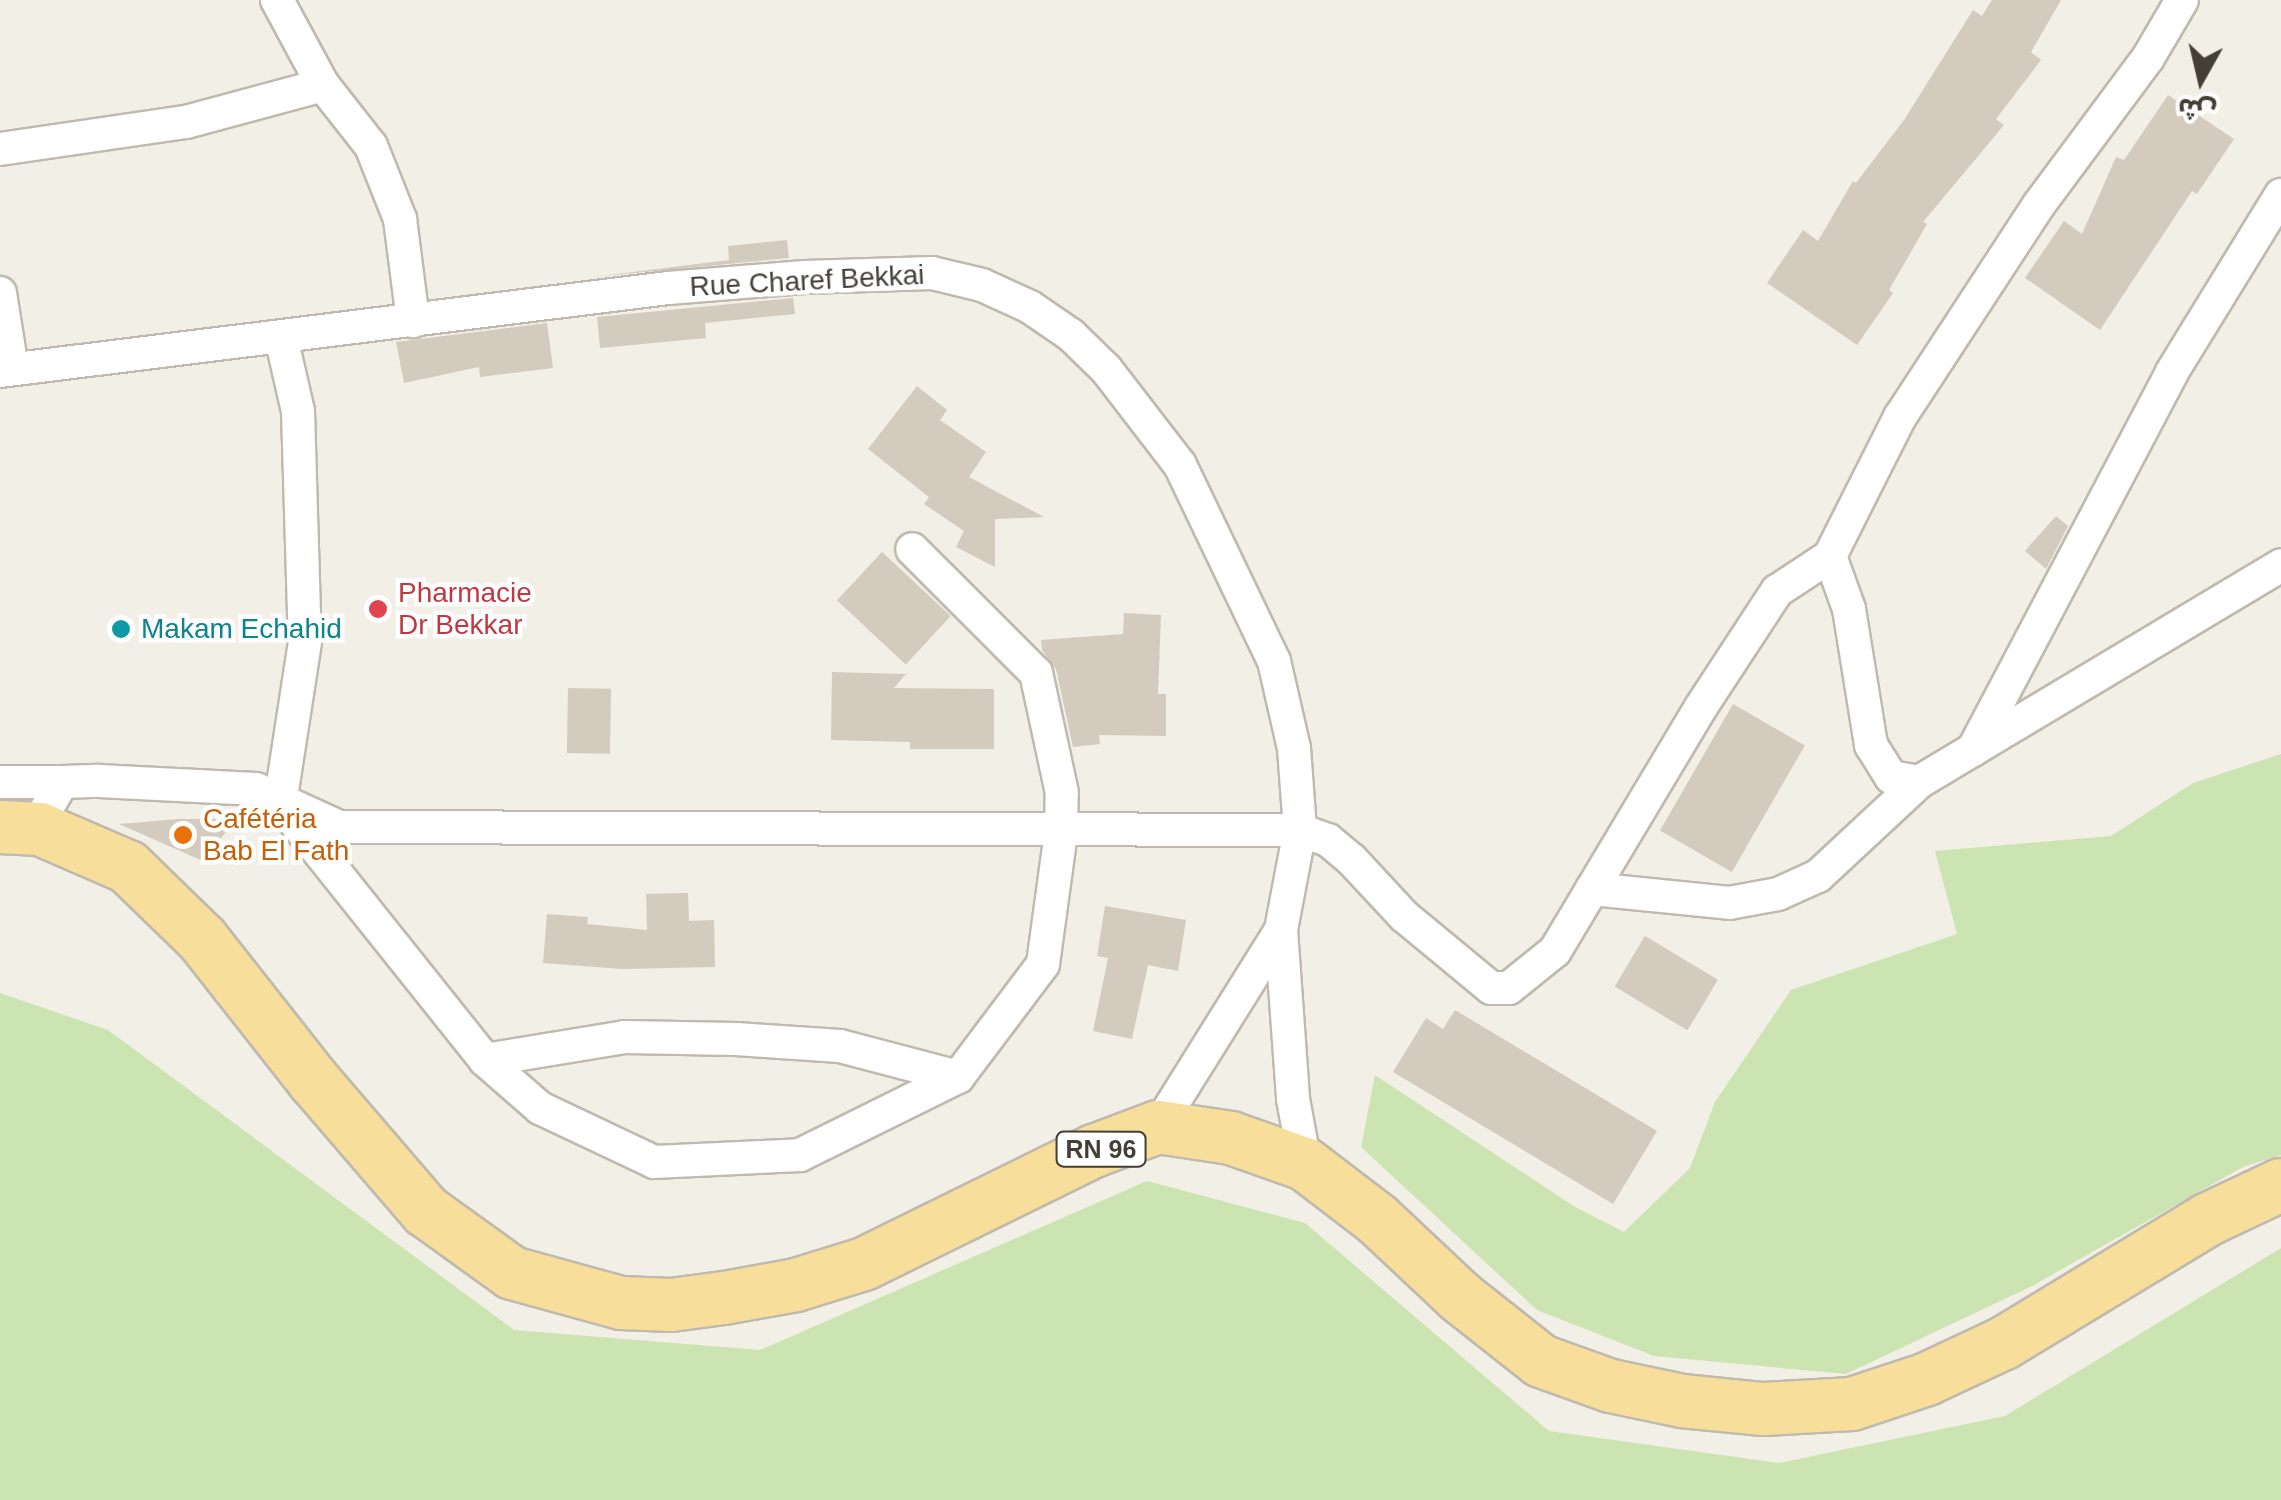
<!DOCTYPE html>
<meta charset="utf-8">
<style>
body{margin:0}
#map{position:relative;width:2281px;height:1500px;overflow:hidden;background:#f2efe6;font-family:Helvetica,"Noto Sans Arabic",sans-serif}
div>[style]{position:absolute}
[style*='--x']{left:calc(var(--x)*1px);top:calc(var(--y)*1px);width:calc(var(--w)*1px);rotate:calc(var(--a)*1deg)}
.green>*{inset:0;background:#cce3b2}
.building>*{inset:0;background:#d3cbbd;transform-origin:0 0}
.roads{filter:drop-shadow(2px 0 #c0b9ad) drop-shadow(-2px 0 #c0b9ad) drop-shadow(0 2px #c0b9ad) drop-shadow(0 -2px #c0b9ad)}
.minor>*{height:32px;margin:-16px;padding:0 16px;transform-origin:16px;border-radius:16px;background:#fff}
.primary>*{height:52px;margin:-26px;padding:0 26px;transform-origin:26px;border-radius:26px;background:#f7df9b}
.dots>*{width:28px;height:28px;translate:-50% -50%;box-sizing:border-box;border:5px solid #fff;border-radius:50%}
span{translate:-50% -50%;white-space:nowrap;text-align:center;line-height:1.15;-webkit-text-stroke:9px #fff;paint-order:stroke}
.shield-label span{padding:2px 8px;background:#fff;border:2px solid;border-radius:8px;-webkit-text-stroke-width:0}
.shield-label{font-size:25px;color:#443f36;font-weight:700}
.street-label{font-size:28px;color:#443f36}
.health-label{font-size:28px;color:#be3a42}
.left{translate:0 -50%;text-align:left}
.culture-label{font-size:28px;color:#0d838f}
.food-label{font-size:28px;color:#c56008}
.north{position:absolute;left:2151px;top:30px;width:100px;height:100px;-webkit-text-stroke:8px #fff;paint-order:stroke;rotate:188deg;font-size:28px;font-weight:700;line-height:40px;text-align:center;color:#443f36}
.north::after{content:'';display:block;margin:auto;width:35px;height:45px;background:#443f36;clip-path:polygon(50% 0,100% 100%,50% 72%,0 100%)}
</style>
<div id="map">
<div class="green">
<div style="clip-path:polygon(2281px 754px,2281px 1155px,2243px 1167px,2032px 1286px,1846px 1374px,1654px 1356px,1537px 1310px,1361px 1147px,1375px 1075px,1575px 1207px,1624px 1232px,1690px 1168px,1715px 1102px,1791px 990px,1957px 934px,1935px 851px,2111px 836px,2193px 783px)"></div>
<div style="clip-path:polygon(0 993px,108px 1030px,514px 1330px,760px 1350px,1147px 1181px,1305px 1223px,1549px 1431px,1779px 1463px,2005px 1416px,2281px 1248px,2281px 1500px,0 1500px)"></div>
</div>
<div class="building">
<div style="clip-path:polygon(1992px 0,2061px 0,2031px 52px,2041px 60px,1996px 119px,2004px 125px,1923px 222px,1927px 224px,1889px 290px,1893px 293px,1857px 345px,1767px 283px,1803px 230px,1818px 241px,1853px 181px,1856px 183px,1904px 120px,1973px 10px,1982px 16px)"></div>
<div style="clip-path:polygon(2168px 95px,2234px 139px,2197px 194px,2192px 191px,2100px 330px,2025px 278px,2064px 221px,2082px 234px,2116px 157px,2124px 160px)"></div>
<div style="clip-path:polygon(787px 240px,789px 258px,593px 277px,729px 260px,728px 246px)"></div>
<div style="clip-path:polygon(793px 298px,795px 314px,705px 323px,706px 338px,600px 348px,597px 317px)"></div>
<div style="clip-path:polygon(547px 323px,553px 368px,480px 377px,479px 367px,404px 383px,396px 342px)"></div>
<div style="clip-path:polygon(917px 386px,947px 410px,940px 420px,986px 452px,969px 477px,1044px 517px,995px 519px,995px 567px,956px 547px,964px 531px,924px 504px,929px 497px,868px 449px)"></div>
<div style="clip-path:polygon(2056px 516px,2068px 526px,2046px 569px,2025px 551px)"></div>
<div style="left:882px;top:552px;width:94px;height:66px;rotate:43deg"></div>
<div style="clip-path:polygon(1124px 613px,1161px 615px,1158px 694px,1166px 694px,1166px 736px,1099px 735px,1100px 744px,1073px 747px,1056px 669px,1042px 650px,1041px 640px,1123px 634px)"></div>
<div style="clip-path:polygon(832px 672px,906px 674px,894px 688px,994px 689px,994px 749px,910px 749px,910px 742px,831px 740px)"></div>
<div style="left:568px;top:688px;width:43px;height:65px;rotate:1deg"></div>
<div style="left:1733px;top:704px;width:83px;height:146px;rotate:30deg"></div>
<div style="clip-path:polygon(179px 819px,236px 819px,203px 861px,119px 824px)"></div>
<div style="clip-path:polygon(688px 893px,689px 921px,714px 920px,715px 967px,622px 969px,543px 963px,547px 914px,588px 917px,587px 924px,647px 930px,646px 894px)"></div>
<div style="clip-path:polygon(1105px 906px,1186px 920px,1178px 971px,1148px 965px,1132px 1039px,1093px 1031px,1108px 958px,1097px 956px)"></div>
<div style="left:1645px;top:936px;width:85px;height:59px;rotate:31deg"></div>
<div style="clip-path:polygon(1455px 1010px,1657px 1131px,1613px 1204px,1393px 1072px,1426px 1018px,1443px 1029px)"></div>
</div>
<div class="roads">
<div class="minor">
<div style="--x:277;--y:0;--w:97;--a:61.6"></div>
<div style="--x:323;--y:85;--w:78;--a:51.8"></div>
<div style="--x:371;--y:146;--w:79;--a:68.3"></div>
<div style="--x:400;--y:219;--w:103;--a:82.7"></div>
<div style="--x:0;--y:149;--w:188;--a:-8.3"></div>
<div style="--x:186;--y:122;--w:142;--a:-15.1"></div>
<div style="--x:0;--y:293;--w:77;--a:81"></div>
<div style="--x:281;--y:337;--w:76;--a:77.1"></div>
<div style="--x:298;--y:411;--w:231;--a:88.3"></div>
<div style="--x:305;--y:642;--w:163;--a:98.8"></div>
<div style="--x:280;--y:803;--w:329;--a:51.4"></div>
<div style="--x:485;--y:1060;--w:73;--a:41.1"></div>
<div style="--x:540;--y:1108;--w:126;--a:25.3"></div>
<div style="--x:654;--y:1162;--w:146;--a:-2.7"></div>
<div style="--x:800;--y:1155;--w:176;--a:-26.3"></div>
<div style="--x:958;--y:1077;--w:141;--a:-53"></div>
<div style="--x:1043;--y:964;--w:133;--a:-82.2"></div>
<div style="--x:1061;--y:832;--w:39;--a:-89"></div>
<div style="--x:1062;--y:793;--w:123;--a:-102.2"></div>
<div style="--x:1036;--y:673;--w:175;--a:-135"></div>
<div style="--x:0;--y:371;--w:673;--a:-7.08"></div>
<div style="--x:668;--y:288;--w:137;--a:-4.6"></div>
<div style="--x:805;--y:277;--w:127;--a:-1.8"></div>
<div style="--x:932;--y:273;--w:51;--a:13.5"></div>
<div style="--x:982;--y:285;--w:53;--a:24.6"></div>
<div style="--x:1030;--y:307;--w:50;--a:34.3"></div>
<div style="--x:1071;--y:335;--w:49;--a:44.2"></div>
<div style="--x:1106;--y:369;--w:121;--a:52.4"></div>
<div style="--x:1180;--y:465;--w:217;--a:64.4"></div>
<div style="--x:1274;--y:661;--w:89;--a:77.1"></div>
<div style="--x:1294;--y:748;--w:82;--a:85.8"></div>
<div style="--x:1300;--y:830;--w:102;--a:100.8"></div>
<div style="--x:1281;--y:930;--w:232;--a:122"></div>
<div style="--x:1830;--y:556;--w:56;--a:70.3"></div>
<div style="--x:1849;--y:609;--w:138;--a:80.8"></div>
<div style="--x:1871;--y:745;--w:38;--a:58"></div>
<div style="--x:1891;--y:777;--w:28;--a:10"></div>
<div style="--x:1919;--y:782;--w:422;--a:-30.9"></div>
<div style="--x:1973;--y:750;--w:427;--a:-62.2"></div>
<div style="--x:2172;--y:372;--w:208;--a:-58.4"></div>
<div style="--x:0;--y:782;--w:62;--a:0"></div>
<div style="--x:35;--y:829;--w:54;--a:-60.1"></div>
<div style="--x:62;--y:782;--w:37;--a:-2"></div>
<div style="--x:99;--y:781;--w:157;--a:2.9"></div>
<div style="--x:256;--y:789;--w:91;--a:24.6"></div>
<div style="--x:339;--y:827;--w:961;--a:0.18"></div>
<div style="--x:1300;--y:830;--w:30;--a:20"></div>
<div style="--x:1328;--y:840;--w:30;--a:40"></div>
<div style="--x:1351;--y:859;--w:78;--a:47.1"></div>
<div style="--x:1404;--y:916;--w:113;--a:39.6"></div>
<div style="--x:1491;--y:988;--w:18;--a:0"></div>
<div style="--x:1509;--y:988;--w:59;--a:-38.8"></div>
<div style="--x:1555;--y:951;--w:284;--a:-59.1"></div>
<div style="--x:1701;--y:707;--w:139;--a:-56.8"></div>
<div style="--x:1777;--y:591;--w:64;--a:-33.4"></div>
<div style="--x:1830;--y:556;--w:156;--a:-63.3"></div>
<div style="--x:1900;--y:417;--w:252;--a:-56.8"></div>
<div style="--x:2038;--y:206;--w:184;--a:-53.4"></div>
<div style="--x:2148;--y:58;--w:67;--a:-59.6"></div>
<div style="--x:1592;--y:889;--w:138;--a:5.8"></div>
<div style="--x:1729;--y:903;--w:50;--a:-10.4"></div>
<div style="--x:1778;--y:894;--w:44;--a:-24.2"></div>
<div style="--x:1818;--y:876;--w:138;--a:-42.9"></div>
<div style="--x:1281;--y:930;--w:169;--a:85.9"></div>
<div style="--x:1293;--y:1099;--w:66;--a:79.5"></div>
<div style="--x:485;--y:1060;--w:142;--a:-9.3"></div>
<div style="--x:625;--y:1037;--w:111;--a:1"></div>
<div style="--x:736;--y:1039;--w:104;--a:3.9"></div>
<div style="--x:840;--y:1046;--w:122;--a:14.7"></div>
</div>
<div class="primary">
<div style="--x:0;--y:827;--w:40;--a:2.9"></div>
<div style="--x:40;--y:829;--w:96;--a:23.4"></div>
<div style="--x:128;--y:867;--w:105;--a:44.2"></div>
<div style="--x:203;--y:940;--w:179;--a:51.8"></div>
<div style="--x:314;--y:1081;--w:172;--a:49.3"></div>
<div style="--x:426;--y:1211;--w:106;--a:35.8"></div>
<div style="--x:512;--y:1273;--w:113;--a:15.4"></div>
<div style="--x:621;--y:1303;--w:50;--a:2.3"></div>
<div style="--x:671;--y:1305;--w:53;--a:-7.5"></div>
<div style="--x:724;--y:1298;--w:73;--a:-10.2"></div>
<div style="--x:796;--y:1285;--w:71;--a:-17.2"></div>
<div style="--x:864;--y:1264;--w:256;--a:-26.2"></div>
<div style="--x:1094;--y:1151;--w:68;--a:-20.6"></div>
<div style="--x:1158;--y:1127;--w:74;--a:8.6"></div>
<div style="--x:1231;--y:1138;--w:78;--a:19.4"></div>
<div style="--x:1305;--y:1164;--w:91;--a:37.4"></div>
<div style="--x:1377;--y:1219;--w:114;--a:43.2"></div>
<div style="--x:1460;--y:1297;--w:103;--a:38.3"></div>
<div style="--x:1541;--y:1361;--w:74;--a:19.7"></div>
<div style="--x:1611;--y:1386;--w:73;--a:11.9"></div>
<div style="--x:1682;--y:1401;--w:82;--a:5.6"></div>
<div style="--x:1764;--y:1409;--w:88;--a:-3.3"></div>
<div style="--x:1852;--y:1404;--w:79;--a:-18.4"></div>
<div style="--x:1927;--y:1379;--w:85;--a:-25.1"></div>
<div style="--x:2004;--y:1343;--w:237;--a:-31.2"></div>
<div style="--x:2207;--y:1220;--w:82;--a:-25.3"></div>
</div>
</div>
<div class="dots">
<div style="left:378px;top:609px;background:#e0444e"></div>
<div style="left:121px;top:629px;background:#0f9aa8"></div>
<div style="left:183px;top:835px;background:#e8710a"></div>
</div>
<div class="shield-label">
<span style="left:1101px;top:1149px">RN 96</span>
</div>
<div class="street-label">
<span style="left:807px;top:281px;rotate:-3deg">Rue Charef Bekkai</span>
</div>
<div class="health-label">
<span class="left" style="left:398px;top:609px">Pharmacie<br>Dr Bekkar</span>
</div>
<div class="culture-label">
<span class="left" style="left:141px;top:629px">Makam Echahid</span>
</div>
<div class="food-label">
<span class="left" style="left:203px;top:835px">Cafétéria<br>Bab El Fath</span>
</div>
<div class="north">ش</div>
</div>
